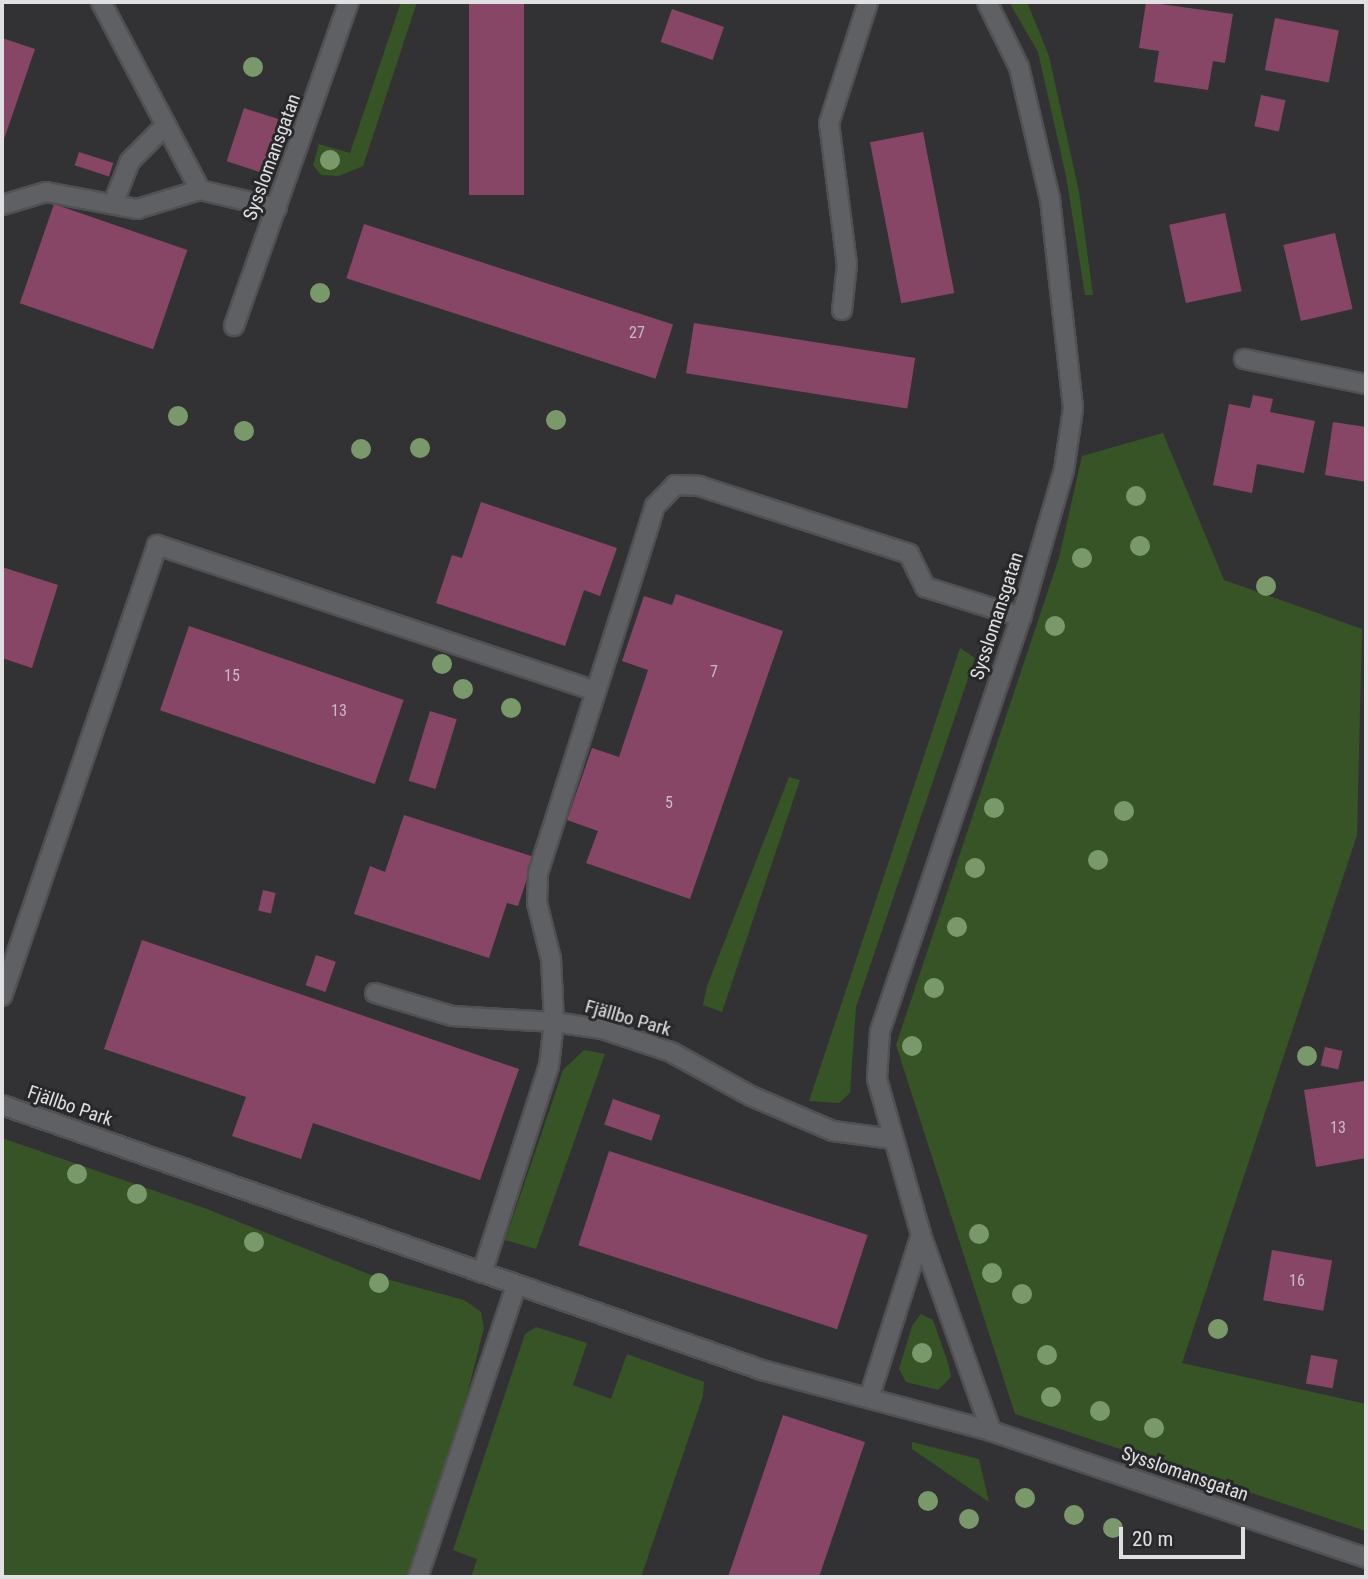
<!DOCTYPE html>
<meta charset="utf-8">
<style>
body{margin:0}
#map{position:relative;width:1368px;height:1579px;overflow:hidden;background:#323234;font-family:"Roboto Condensed",sans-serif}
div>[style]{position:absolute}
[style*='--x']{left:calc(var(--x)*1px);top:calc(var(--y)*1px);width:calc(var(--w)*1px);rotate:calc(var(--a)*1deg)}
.green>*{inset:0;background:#375426}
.building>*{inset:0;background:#884667;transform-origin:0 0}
.roads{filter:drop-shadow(2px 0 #515153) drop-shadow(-2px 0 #515153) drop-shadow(0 2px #515153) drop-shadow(0 -2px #515153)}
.minor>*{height:18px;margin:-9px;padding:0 9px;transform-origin:9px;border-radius:9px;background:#5f6063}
.trees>*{width:20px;height:20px;margin:-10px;border-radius:50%;background:#7a996a}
span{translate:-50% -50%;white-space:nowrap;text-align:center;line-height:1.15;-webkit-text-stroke:6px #28282a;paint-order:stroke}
.number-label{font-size:16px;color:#cabac3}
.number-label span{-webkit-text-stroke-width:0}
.street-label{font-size:19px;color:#e0e0e2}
.frame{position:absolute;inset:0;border:4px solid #e0e0e2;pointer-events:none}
.scale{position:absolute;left:1119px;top:1527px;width:126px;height:32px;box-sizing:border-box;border:4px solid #e0e0e2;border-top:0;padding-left:9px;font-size:21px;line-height:24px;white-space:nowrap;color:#e0e0e2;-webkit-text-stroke:5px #28282a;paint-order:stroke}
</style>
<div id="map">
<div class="green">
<div style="clip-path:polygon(401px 2px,417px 2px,363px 166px,339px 176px,321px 175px,313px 165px,319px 144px,350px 153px)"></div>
<div style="clip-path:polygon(1009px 2px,1027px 2px,1049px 56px,1079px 192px,1093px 295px,1085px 295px,1066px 176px,1038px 52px)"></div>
<div style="clip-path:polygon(1163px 433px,1224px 580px,1362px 629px,1357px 835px,1182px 1363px,1366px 1404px,1366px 1531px,1015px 1414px,896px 1045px,1059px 558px,1082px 456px)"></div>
<div style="clip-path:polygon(960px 648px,975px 658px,856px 1007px,850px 1093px,839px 1103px,809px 1101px)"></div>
<div style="clip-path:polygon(789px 777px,800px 780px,722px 1012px,703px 1005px,707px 986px)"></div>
<div style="clip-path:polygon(584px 1050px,605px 1054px,536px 1249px,505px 1240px,563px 1070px)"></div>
<div style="clip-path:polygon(2px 1138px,207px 1209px,371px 1275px,464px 1300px,481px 1312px,484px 1328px,467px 1395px,407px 1577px,2px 1577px)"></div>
<div style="clip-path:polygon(921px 1314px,933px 1320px,948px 1363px,951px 1377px,938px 1390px,906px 1382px,899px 1369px,912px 1326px)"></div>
<div style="clip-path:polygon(536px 1327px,587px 1343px,573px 1385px,611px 1399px,627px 1354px,704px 1382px,703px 1396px,641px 1577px,471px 1577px,477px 1559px,453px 1550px,525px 1334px)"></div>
<div style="clip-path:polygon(912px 1442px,979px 1459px,989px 1502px,912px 1449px)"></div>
</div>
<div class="building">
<div style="left:469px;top:2px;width:55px;height:193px"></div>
<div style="clip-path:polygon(1146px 2px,1233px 14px,1225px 63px,1213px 61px,1208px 90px,1154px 82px,1159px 51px,1139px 48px)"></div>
<div style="left:672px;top:9px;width:55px;height:35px;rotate:19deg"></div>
<div style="left:1275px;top:18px;width:65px;height:53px;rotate:11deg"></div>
<div style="clip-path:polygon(2px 38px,35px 49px,2px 145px)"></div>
<div style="left:1261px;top:95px;width:25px;height:32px;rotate:12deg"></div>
<div style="left:244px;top:108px;width:40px;height:56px;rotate:18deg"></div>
<div style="left:923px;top:132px;width:164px;height:54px;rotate:79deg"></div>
<div style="left:79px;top:152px;width:36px;height:14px;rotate:18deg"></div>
<div style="left:54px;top:204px;width:141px;height:105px;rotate:19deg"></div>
<div style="left:1225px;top:213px;width:80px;height:57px;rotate:78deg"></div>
<div style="left:364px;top:224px;width:325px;height:57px;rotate:18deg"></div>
<div style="left:1335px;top:233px;width:78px;height:53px;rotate:77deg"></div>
<div style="left:694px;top:323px;width:224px;height:51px;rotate:9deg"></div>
<div style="clip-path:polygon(1253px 395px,1273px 399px,1270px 412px,1315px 421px,1304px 473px,1257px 464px,1252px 493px,1213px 485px,1229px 404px,1250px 408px)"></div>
<div style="clip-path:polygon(1333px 422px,1366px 427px,1366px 482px,1325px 475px)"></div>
<div style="clip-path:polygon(481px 502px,617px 548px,600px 596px,584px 590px,565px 646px,436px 603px,452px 555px,462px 558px)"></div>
<div style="clip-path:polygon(2px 567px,58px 585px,32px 668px,2px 658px)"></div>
<div style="clip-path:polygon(676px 594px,783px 631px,690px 899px,586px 863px,598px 831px,567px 820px,592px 748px,619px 757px,648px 670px,622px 661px,644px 596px,672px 605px)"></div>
<div style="left:189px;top:626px;width:227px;height:89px;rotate:19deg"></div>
<div style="left:430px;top:711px;width:28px;height:73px;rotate:17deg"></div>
<div style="clip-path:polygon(404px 815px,534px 857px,518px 906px,507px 903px,489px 958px,354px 914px,370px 866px,385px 872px)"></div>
<div style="left:263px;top:890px;width:13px;height:21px;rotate:13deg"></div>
<div style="clip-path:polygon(142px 940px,519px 1069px,480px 1180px,313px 1123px,301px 1159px,232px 1136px,246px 1097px,104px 1049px)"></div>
<div style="left:316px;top:955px;width:21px;height:32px;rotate:19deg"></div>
<div style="left:1325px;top:1047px;width:18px;height:19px;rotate:13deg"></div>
<div style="clip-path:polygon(1364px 1081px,1366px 1158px,1316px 1167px,1304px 1090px)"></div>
<div style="left:613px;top:1099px;width:50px;height:27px;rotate:19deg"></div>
<div style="left:609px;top:1151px;width:272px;height:99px;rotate:18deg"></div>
<div style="left:1272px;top:1250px;width:61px;height:51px;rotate:10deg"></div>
<div style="left:1311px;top:1355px;width:27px;height:29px;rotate:10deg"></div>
<div style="clip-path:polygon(783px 1415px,865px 1442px,819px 1577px,728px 1577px)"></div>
</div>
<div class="roads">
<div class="minor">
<div style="--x:101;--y:2;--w:212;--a:62.2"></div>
<div style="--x:200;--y:190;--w:79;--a:13.2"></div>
<div style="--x:987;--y:2;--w:72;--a:63.8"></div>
<div style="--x:1019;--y:67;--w:136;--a:76.8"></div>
<div style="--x:1050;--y:199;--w:211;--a:83.7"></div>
<div style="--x:1073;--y:409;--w:62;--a:98.4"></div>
<div style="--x:1064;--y:470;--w:153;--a:106.3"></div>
<div style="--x:1021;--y:617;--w:437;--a:108.8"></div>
<div style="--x:880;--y:1031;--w:48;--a:93.6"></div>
<div style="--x:877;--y:1079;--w:162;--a:74.2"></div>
<div style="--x:921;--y:1235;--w:208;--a:70.3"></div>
<div style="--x:991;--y:1431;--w:396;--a:18.7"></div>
<div style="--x:113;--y:204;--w:46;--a:-68.4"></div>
<div style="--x:130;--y:161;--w:51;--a:-45"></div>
<div style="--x:2;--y:205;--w:46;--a:-16.5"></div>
<div style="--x:46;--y:192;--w:93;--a:10.6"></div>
<div style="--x:137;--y:209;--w:66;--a:-16.8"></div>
<div style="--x:842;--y:310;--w:45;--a:-83.7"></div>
<div style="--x:847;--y:265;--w:143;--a:-97.2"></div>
<div style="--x:829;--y:123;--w:127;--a:-72.1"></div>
<div style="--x:234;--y:326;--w:344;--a:-70.5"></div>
<div style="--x:1244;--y:359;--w:125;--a:11.6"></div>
<div style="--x:375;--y:993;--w:80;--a:16.6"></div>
<div style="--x:452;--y:1016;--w:102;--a:3.4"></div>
<div style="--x:554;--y:1022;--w:63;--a:-92.7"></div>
<div style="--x:551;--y:959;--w:58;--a:-104"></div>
<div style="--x:537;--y:903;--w:30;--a:-88"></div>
<div style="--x:538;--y:873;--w:368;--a:-72.3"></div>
<div style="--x:650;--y:522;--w:17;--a:-73"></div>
<div style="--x:655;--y:506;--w:29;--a:-46"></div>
<div style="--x:675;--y:485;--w:24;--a:2"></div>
<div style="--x:699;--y:486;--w:221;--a:17.9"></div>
<div style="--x:909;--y:554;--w:37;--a:64"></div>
<div style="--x:925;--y:587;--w:101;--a:17.4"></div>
<div style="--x:2;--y:996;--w:477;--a:-71"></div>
<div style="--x:157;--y:545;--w:462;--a:18.4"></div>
<div style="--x:2;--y:1105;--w:805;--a:19.22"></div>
<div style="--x:762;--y:1370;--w:237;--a:14.9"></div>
<div style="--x:482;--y:1273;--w:218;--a:-72.1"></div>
<div style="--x:549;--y:1066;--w:44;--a:-83.5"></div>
<div style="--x:554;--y:1022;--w:49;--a:8.3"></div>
<div style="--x:602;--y:1029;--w:73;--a:18.4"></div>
<div style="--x:671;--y:1052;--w:91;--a:28.8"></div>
<div style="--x:751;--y:1096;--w:89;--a:23.1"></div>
<div style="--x:833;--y:1131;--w:60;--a:7.7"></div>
<div style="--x:869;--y:1398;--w:171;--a:-72.3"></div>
<div style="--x:418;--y:1577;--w:307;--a:-71.4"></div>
</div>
</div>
<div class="trees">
<div style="left:253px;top:67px"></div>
<div style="left:330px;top:160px"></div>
<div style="left:320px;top:293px"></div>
<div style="left:178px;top:416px"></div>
<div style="left:556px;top:420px"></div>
<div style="left:244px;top:431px"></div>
<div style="left:420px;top:448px"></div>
<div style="left:361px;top:449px"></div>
<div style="left:1136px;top:496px"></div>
<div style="left:1140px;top:546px"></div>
<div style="left:1082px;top:558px"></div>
<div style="left:1266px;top:586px"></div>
<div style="left:1055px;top:626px"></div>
<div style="left:442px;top:664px"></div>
<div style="left:463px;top:689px"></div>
<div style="left:511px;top:708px"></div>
<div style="left:994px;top:808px"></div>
<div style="left:1124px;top:811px"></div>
<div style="left:1098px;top:860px"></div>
<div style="left:975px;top:868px"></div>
<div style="left:957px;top:927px"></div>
<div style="left:934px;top:988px"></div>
<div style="left:912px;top:1046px"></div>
<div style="left:1307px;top:1056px"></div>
<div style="left:77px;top:1174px"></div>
<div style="left:137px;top:1194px"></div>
<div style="left:979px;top:1234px"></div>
<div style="left:254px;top:1242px"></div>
<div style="left:992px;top:1273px"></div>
<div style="left:379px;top:1283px"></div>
<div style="left:1022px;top:1294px"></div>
<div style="left:1218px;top:1329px"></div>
<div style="left:922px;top:1353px"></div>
<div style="left:1047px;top:1355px"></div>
<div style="left:1051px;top:1397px"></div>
<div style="left:1100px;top:1411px"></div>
<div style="left:1154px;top:1428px"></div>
<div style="left:1025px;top:1498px"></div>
<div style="left:928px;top:1501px"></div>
<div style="left:1074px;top:1515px"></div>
<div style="left:969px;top:1519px"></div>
<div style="left:1113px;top:1528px"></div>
</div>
<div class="number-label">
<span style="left:637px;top:333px">27</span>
<span style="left:714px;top:672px">7</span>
<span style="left:232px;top:676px">15</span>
<span style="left:339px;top:711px">13</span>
<span style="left:669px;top:803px">5</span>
<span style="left:1338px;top:1128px">13</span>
<span style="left:1297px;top:1281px">16</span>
</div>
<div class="street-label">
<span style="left:272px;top:157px;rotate:-70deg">Sysslomansgatan</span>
<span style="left:997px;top:616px;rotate:-72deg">Sysslomansgatan</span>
<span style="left:628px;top:1018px;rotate:16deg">Fjällbo Park</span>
<span style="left:70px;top:1106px;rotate:19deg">Fjällbo Park</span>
<span style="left:1185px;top:1474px;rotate:19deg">Sysslomansgatan</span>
</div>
<div class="frame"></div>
<div class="scale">20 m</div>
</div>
